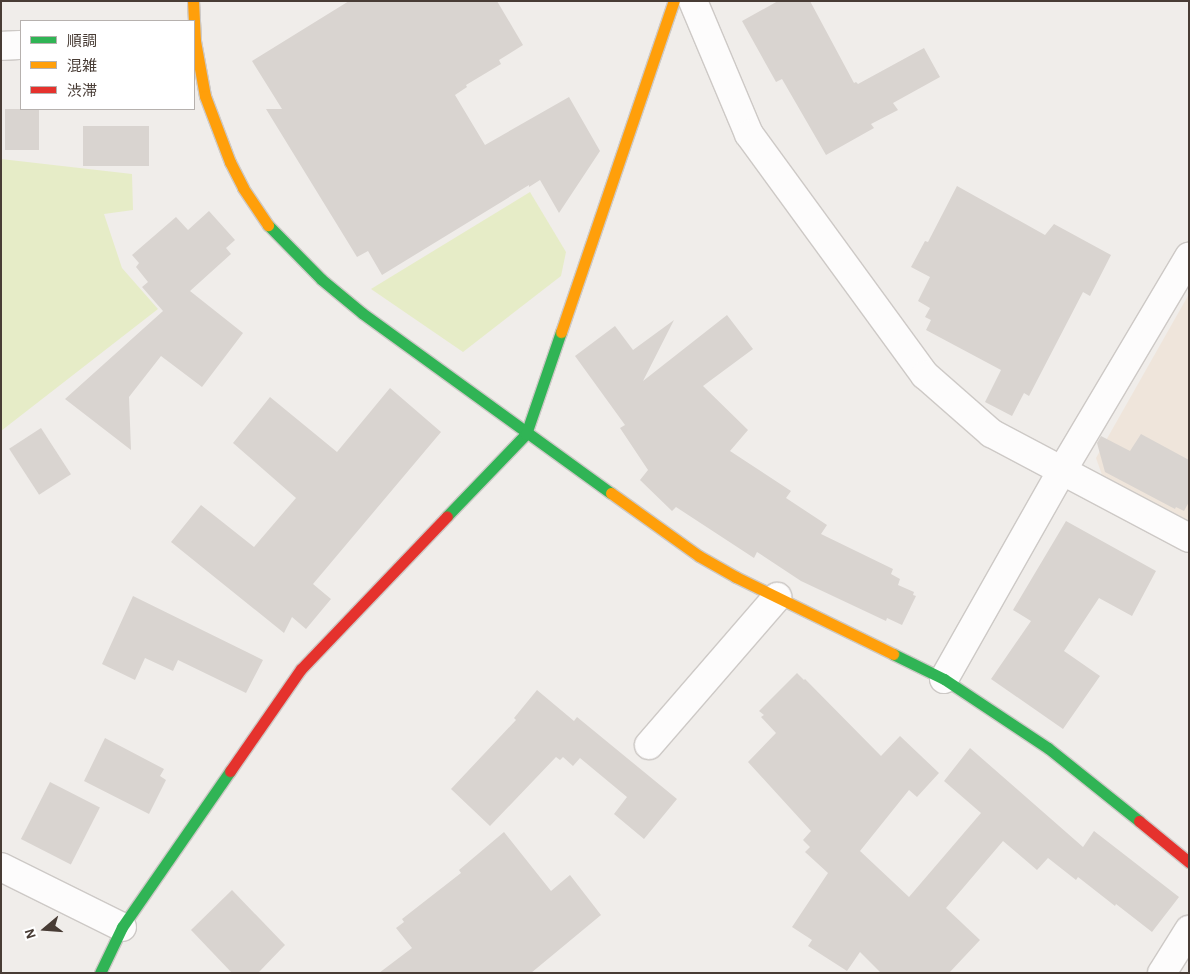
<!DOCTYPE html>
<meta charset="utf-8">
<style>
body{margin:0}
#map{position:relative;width:1190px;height:974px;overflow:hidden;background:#f0edea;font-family:"Alegreya Sans","Noto Sans JP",sans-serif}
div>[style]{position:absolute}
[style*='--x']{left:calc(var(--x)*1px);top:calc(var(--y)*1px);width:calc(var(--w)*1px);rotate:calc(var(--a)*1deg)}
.education>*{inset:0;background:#efe5db}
.green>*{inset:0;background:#e6ecc7}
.building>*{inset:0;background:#d9d4d0;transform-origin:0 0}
.roads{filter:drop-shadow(1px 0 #cdc9c6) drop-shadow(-1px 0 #cdc9c6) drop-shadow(0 1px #cdc9c6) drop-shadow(0 -1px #cdc9c6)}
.street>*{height:28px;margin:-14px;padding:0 14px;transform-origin:14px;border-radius:14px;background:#fdfcfc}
.fast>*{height:11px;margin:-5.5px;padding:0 5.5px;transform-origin:5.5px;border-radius:5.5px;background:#30b455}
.slow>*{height:11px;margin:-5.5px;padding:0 5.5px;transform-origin:5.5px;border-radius:5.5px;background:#ff9f0a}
.jam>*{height:11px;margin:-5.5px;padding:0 5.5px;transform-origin:5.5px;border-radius:5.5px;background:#e5322d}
span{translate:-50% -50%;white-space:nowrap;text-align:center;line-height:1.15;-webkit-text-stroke:4.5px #fff;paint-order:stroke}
.frame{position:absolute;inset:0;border:2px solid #483c35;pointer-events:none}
.legend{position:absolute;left:20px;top:20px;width:175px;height:90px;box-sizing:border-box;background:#fff;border:1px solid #b6b1ae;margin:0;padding:6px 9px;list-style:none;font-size:15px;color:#483c35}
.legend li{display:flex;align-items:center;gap:10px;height:25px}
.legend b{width:25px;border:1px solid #b6b1ae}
.north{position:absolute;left:20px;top:904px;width:50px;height:50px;-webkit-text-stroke:4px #fff;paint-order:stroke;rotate:252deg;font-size:14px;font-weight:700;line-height:20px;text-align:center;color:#483c35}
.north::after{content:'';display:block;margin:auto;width:18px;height:22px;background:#483c35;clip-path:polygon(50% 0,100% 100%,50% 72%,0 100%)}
</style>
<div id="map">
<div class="education">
<div style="clip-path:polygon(1189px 294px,1189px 521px,1102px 475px,1096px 458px)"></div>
</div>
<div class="green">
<div style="clip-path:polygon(1px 159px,132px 174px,133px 210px,104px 214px,122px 268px,158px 309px,1px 431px)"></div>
<div style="clip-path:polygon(530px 192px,566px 252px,561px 276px,463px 352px,371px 289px)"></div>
</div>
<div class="building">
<div style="clip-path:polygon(349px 1px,497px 1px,523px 45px,499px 60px,501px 64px,466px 85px,467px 87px,455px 95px,485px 145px,569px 97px,600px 151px,559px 213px,540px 180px,529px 187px,529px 185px,382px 275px,368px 251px,357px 257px,266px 109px,282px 109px,252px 61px)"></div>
<div style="clip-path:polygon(778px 1px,810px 1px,854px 83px,856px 82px,858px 84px,924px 48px,940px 77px,893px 103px,898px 110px,871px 124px,874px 128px,826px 155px,782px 79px,776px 82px,742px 21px)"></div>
<div style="left:5px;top:109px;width:34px;height:41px"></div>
<div style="left:149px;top:126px;width:40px;height:66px;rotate:90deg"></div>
<div style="clip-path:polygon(957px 186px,1045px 235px,1054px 224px,1111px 255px,1090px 296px,1083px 292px,1029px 396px,1024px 393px,1012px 416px,985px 402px,1001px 370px,926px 330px,931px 320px,925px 317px,930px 308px,918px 301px,930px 277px,911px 267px,925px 241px,928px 242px)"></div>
<div style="clip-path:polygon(209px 211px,235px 240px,226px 248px,231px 254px,190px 291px,243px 333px,202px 387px,161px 356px,129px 397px,131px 450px,65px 399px,163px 311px,142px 287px,148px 282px,136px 267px,139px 263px,132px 255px,176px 217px,188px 230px)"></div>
<div style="clip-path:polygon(727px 315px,753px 349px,703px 386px,748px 430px,730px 451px,791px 491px,786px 498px,827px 525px,821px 534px,893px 569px,891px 574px,900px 579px,898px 585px,914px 592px,913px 595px,916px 596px,902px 625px,887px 618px,886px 621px,801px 581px,757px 552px,754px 558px,676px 507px,672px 511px,640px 480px,648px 470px,620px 428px,625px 425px,575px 356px,615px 326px,633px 350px,674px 320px,643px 381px)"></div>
<div style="clip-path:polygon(390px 388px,441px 432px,313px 584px,331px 599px,306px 629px,292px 617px,284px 633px,171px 542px,201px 505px,254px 547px,296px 498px,233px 443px,270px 397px,337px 452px)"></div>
<div style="left:41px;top:428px;width:55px;height:38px;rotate:57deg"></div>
<div style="clip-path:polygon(1141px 434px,1189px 460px,1189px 502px,1184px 511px,1176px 507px,1175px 509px,1105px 472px,1097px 443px,1101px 436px,1130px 451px)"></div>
<div style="clip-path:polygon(1066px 521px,1156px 571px,1132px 616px,1099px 598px,1064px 651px,1100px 676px,1063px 729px,991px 679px,1031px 621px,1013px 610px)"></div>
<div style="clip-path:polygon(133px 596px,263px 660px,246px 693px,178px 660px,173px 671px,145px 658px,135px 680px,102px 664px)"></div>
<div style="clip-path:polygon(797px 673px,804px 680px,805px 679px,881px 756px,900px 736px,939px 773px,917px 797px,909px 790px,860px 851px,909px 897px,981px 813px,944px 781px,970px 748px,1083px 847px,1094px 831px,1179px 897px,1152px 932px,1116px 904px,1115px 906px,1078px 877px,1076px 880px,1048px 858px,1037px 870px,1003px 841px,946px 908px,980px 940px,949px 973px,881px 973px,860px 952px,847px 971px,808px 946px,812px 940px,792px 927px,828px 873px,805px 852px,810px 847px,803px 840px,811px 831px,748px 762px,776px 733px,761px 717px,764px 715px,759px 711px)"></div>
<div style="clip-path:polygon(537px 690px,574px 721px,577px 717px,677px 799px,644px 839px,614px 814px,627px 797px,580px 758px,573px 766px,563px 757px,560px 760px,556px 757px,490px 826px,451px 789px,516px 720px,514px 718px)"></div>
<div style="clip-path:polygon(105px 738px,164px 769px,160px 776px,166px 780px,149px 814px,84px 781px)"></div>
<div style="left:50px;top:782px;width:56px;height:64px;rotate:27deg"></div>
<div style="clip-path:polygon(504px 832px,551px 891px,570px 875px,601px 915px,531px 973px,379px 973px,412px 948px,396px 928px,404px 922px,402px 919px,461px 873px,459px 870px)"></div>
<div style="clip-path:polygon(232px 890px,285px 945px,258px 973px,232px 973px,191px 930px)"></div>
</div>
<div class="roads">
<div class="street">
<div style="--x:693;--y:1;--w:144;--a:67.2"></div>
<div style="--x:749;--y:134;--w:298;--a:53.9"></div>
<div style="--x:925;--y:375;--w:88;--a:41.3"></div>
<div style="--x:991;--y:433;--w:224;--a:27.9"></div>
<div style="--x:1;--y:46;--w:20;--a:-3"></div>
<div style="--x:944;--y:679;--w:241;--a:-60.5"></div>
<div style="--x:1063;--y:469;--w:247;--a:-59.3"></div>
<div style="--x:649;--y:745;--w:196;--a:-49.1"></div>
<div style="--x:1;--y:867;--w:135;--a:26.4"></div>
<div style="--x:1162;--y:973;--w:51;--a:-57.9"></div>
</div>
<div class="fast">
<div style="--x:268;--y:225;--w:76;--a:45.5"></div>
<div style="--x:321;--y:279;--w:53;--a:39.7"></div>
<div style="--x:362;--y:313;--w:307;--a:35.9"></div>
<div style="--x:447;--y:516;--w:114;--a:-46.1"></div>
<div style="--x:526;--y:434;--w:108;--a:-71.1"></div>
<div style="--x:893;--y:654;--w:57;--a:26.1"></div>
<div style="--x:944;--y:679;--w:125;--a:33.6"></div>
<div style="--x:1048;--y:748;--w:117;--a:38.7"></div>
<div style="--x:100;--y:973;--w:51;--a:-64.4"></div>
<div style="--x:122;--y:927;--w:190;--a:-55.3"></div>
</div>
<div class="slow">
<div style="--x:193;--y:1;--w:40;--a:87.1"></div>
<div style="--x:195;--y:41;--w:56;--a:79.7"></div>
<div style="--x:205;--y:96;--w:71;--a:69.3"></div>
<div style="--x:230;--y:162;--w:29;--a:63"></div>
<div style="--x:243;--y:188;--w:45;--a:56"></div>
<div style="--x:561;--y:332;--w:350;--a:-71.2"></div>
<div style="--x:611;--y:493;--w:108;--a:35.6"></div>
<div style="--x:699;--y:556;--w:43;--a:29.6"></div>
<div style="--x:736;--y:577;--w:175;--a:26.1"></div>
</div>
<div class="jam">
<div style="--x:230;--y:771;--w:124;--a:-55.2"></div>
<div style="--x:301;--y:669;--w:211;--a:-46.3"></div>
<div style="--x:1139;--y:821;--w:65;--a:39.4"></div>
</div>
</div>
<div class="frame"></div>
<ul class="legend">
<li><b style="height:6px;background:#30b455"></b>順調</li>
<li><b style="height:6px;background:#ff9f0a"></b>混雑</li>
<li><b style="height:6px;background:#e5322d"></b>渋滞</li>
</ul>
<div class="north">N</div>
</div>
